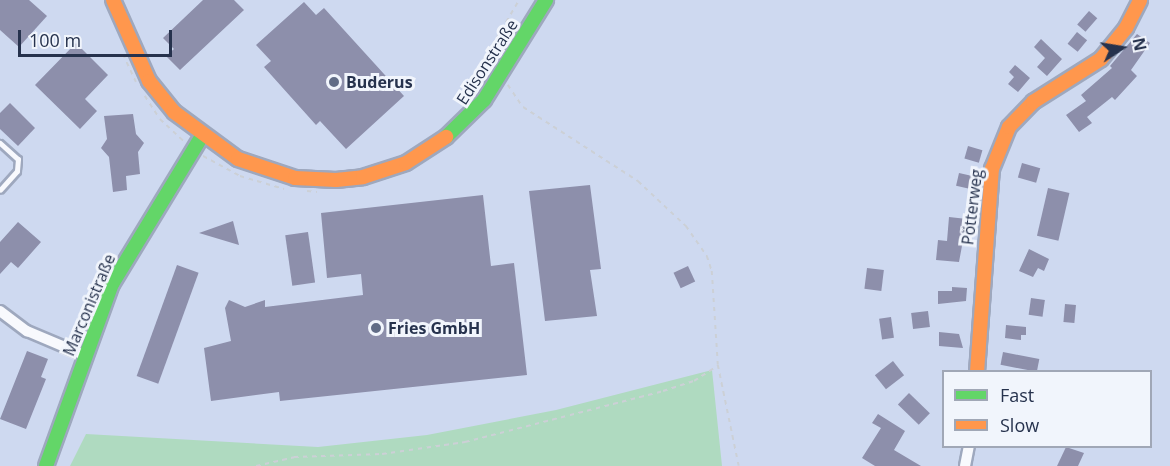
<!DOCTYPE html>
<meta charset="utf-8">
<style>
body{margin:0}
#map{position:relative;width:1170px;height:466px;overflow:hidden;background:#ced9f0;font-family:"Open Sans",sans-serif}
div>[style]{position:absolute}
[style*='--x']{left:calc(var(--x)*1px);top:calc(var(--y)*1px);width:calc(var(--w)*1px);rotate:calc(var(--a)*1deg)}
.green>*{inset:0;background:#afdac0}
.building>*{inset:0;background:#8d8fab;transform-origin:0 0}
.path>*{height:1.5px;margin-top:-0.75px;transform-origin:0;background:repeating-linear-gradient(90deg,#ccd0d6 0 4.5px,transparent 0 9px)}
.roads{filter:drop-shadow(2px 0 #9ea8be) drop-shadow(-2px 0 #9ea8be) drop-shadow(0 2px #9ea8be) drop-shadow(0 -2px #9ea8be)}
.lane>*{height:5px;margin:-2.5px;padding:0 2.5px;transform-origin:2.5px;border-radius:2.5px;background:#f8f9fd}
.street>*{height:10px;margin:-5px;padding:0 5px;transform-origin:5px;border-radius:5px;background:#f8f9fd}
.fast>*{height:14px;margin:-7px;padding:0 7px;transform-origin:7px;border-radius:7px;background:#63d668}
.slow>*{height:14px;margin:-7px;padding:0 7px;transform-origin:7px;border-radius:7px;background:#ff974d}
.dots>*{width:16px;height:16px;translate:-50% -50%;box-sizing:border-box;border:3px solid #f1f5fc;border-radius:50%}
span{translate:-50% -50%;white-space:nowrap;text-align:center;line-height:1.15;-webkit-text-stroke:6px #f1f5fc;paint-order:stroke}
.street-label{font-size:16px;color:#26324d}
.poi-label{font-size:16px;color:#26324d;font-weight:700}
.left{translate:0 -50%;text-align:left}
.legend{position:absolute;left:942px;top:370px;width:210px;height:78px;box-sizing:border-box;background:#f1f5fc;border:2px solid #a0a7b6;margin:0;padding:8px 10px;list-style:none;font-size:18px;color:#26324d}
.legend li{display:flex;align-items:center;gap:12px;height:30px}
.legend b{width:30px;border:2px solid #a0a7b6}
.north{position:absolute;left:1092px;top:18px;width:60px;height:60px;-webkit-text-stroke:4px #f1f5fc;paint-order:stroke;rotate:78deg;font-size:16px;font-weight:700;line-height:24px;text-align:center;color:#26324d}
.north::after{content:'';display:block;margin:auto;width:21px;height:27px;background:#26324d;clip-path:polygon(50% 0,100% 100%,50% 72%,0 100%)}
.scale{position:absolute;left:18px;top:30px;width:154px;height:27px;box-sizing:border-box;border:3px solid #26324d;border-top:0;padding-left:8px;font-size:18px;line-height:21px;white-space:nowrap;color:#26324d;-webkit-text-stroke:4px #f1f5fc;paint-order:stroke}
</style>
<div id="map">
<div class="green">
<div style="clip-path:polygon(712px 370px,722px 466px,70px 466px,86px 434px,318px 447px,427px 435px,556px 410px)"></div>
</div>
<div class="building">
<div style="clip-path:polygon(0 0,29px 0,47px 16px,19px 47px,0 30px)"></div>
<div style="clip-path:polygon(203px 0,234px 0,244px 10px,180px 70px,166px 56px,174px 49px,163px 38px)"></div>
<div style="clip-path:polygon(304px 2px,316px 15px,324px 8px,404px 96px,346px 149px,320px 121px,316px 125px,264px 67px,271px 61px,256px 45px)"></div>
<div style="left:1089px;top:11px;width:11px;height:18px;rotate:41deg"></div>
<div style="left:1077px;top:32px;width:13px;height:15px;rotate:39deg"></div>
<div style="clip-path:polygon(1137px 34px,1150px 43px,1131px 70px,1137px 76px,1115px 100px,1112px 97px,1087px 117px,1092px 123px,1079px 132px,1066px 115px,1086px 101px,1081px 95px,1112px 68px,1110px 66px)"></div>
<div style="clip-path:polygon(1041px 39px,1062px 59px,1047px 76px,1037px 67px,1045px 58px,1034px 47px)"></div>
<div style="clip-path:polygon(76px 43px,108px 75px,85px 99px,97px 111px,80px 129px,35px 85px)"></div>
<div style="clip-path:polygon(1015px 65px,1030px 78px,1018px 92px,1008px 84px,1014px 77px,1009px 72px)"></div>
<div style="clip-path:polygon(10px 103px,35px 128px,18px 146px,0 129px,0 113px)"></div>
<div style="clip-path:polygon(133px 114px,136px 134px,144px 143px,138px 152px,140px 174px,126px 176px,127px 190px,113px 192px,109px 157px,101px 148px,107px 139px,104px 116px)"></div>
<div style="left:968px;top:146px;width:15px;height:13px;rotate:16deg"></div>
<div style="left:1022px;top:163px;width:19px;height:15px;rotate:16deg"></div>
<div style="left:959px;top:173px;width:17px;height:13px;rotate:13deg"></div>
<div style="clip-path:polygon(590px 185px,601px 269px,590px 270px,597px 316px,545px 321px,529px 191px)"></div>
<div style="left:1048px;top:188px;width:22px;height:49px;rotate:13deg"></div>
<div style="clip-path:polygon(483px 195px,491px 266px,514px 263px,527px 375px,280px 401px,279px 392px,211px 401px,204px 348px,231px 341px,225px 308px,229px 300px,245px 307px,265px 300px,265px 307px,363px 295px,361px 274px,327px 278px,321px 213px)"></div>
<div style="clip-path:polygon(949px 217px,967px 219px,959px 262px,936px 260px,938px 240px,947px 241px)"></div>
<div style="clip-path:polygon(233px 221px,239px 245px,199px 233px)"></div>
<div style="clip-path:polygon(18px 222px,41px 242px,18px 268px,11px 262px,0 274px,0 242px)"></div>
<div style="left:308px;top:232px;width:51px;height:23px;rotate:82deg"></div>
<div style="clip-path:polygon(1029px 249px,1049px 259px,1044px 271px,1038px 268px,1033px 277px,1019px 271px)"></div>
<div style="left:177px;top:265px;width:23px;height:118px;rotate:20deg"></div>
<div style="left:688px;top:266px;width:17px;height:16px;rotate:65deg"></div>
<div style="left:867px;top:268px;width:17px;height:21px;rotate:7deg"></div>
<div style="clip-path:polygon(952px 287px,967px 288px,966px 301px,938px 304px,938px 291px,952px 291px)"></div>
<div style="left:1031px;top:298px;width:14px;height:17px;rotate:8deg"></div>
<div style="left:1065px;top:304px;width:11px;height:18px;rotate:5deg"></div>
<div style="left:928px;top:311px;width:16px;height:17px;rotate:83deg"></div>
<div style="left:891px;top:317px;width:21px;height:12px;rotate:82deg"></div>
<div style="clip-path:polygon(1006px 325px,1026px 327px,1026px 335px,1021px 335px,1021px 340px,1005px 338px)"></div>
<div style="clip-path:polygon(939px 332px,959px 334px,963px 348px,939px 346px)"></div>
<div style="clip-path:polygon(27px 351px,48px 359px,41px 377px,46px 379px,26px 429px,0 419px)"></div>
<div style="left:1003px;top:352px;width:37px;height:13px;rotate:11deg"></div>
<div style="left:893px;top:361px;width:18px;height:23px;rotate:52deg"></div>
<div style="left:909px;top:393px;width:29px;height:16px;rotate:44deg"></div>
<div style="clip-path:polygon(878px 414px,905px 431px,894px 450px,921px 466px,875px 466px,862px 458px,881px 428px,872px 423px)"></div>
<div style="clip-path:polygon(1066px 447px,1084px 453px,1078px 466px,1057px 466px)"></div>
</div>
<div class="path">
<div style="--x:123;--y:54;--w:31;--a:65"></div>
<div style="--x:489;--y:68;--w:9;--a:-131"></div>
<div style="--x:483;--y:61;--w:71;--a:-59.5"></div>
<div style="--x:508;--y:85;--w:27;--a:56"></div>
<div style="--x:523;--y:107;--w:137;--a:32.8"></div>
<div style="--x:638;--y:181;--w:66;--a:43.2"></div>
<div style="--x:686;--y:226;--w:37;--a:55"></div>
<div style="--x:707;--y:256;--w:16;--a:72"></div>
<div style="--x:712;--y:271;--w:94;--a:86.3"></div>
<div style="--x:718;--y:365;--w:103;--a:78.3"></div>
<div style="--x:145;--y:96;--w:27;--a:57"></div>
<div style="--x:160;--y:119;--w:34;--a:43"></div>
<div style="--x:203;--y:156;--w:42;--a:28.4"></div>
<div style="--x:240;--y:176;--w:46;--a:16.5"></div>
<div style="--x:307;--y:191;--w:10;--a:6"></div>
<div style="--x:256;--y:466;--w:39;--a:-13"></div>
<div style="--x:294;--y:457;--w:88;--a:-2"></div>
<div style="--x:382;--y:454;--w:84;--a:-8.2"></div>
<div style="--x:465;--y:442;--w:204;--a:-14.4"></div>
<div style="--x:663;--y:391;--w:33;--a:-18"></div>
<div style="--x:694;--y:381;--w:27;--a:-33"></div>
</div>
<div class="roads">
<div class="lane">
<div style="--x:0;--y:143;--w:24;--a:42"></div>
<div style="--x:18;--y:159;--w:12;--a:95"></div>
<div style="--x:17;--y:171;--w:25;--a:132"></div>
</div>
<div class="street">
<div style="--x:0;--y:311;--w:34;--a:37"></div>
<div style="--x:27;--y:331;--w:62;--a:22.8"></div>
<div style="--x:965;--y:466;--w:20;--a:-79"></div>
</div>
<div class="fast">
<div style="--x:446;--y:137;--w:53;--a:-44.2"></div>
<div style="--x:484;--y:100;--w:118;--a:-58.2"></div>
<div style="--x:46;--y:466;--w:194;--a:-70.1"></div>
<div style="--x:112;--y:284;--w:173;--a:-58.7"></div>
</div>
<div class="slow">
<div style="--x:113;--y:0;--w:89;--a:66"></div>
<div style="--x:149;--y:81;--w:40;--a:51"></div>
<div style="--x:174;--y:112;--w:79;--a:36.3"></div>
<div style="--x:238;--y:159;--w:60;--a:18.4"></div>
<div style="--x:295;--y:178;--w:41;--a:2.8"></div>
<div style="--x:336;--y:180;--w:27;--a:-6"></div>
<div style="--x:363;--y:177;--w:45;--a:-18"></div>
<div style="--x:406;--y:163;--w:48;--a:-33"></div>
<div style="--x:977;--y:372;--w:204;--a:-85.8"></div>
<div style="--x:992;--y:169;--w:45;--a:-68"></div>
<div style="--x:1009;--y:127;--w:35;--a:-46"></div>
<div style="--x:1033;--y:102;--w:80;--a:-32.3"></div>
<div style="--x:1101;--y:59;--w:40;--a:-51"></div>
<div style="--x:1126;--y:28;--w:31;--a:-63"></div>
</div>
</div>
<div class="dots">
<div style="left:334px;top:82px;background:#616c86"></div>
<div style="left:376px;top:328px;background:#616c86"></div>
</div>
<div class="street-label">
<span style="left:487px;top:62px;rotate:-57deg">Edisonstraße</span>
<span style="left:972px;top:207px;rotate:-83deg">Pötterweg</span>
<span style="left:89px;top:305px;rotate:-67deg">Marconistraße</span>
</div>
<div class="poi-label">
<span class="left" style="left:346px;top:82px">Buderus</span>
<span class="left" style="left:388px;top:328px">Fries GmbH</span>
</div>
<ul class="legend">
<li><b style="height:8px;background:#63d668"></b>Fast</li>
<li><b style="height:8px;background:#ff974d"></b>Slow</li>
</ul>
<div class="north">N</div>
<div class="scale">100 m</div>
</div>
